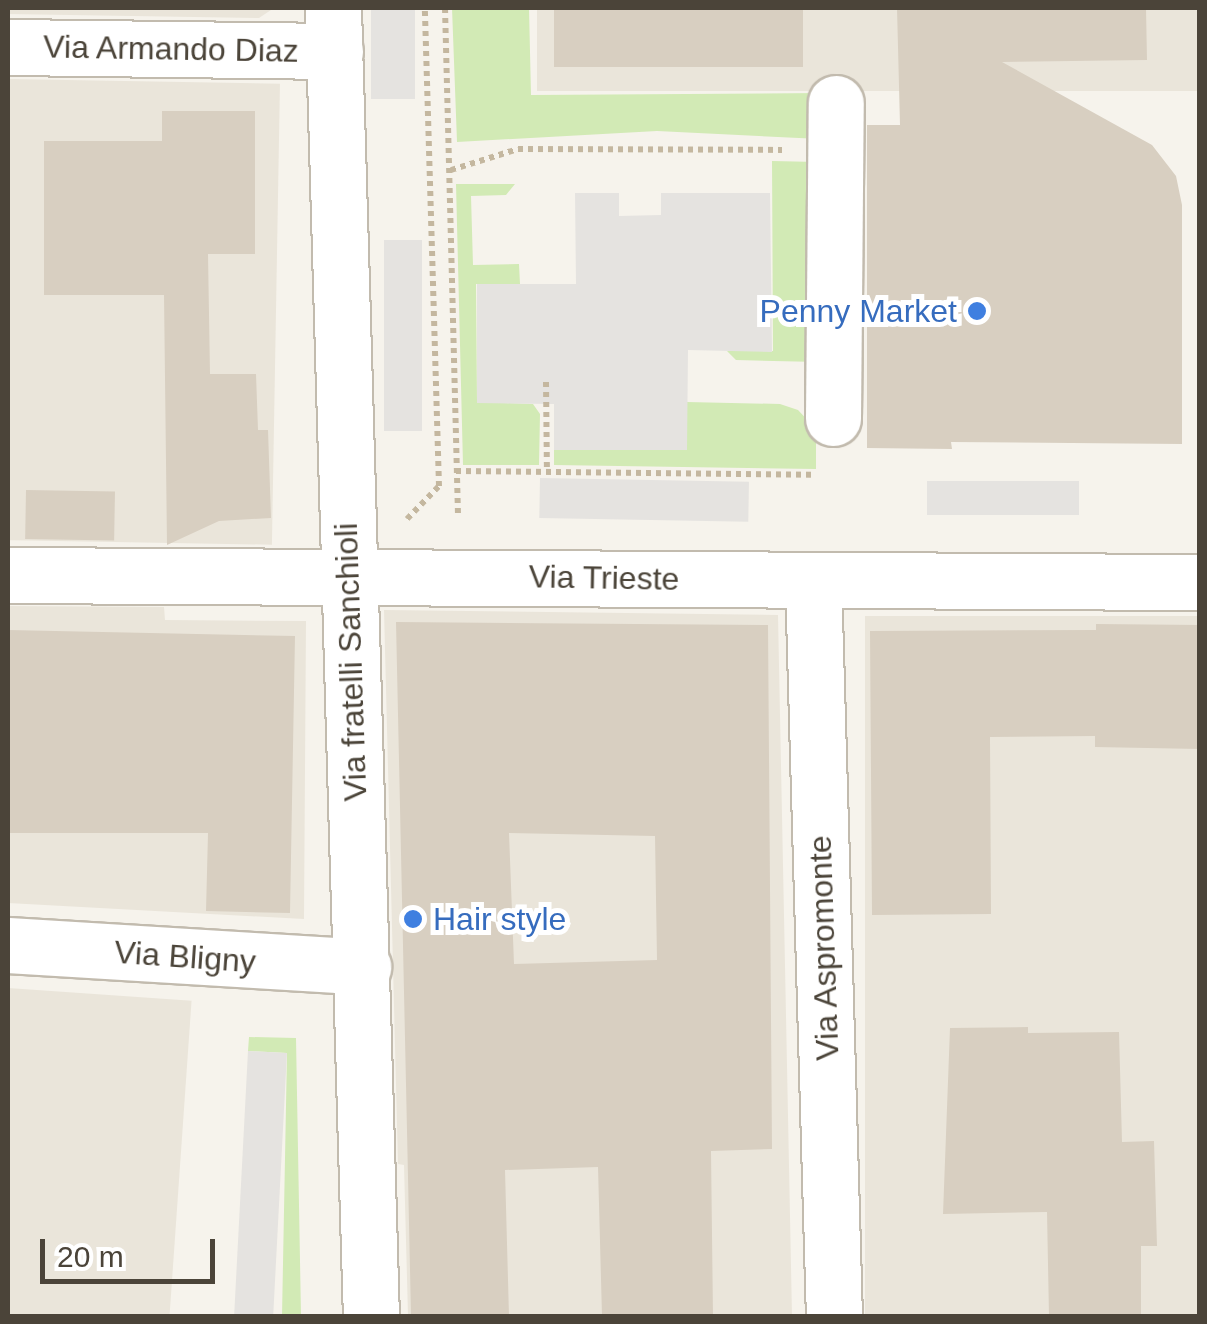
<!DOCTYPE html>
<style>
body{margin:0}
#map{position:relative;width:1207px;height:1324px;overflow:hidden;background:#f6f3ec;font-family:Arial,sans-serif}
div>[style]{position:absolute}
[style*='--x']{left:calc(var(--x)*1px);top:calc(var(--y)*1px);width:calc(var(--w)*1px);rotate:calc(var(--a)*1deg)}
.residential>*{inset:0;background:#eae5da;transform-origin:0 0}
.green>*{inset:0;background:#d2eab5}
.parking>*{inset:0;background:#e5e3e0;transform-origin:0 0}
.building>*{inset:0;background:#d8cfc1;transform-origin:0 0}
.path>*{height:6px;margin-top:-3px;transform-origin:0;background:repeating-linear-gradient(90deg,#c4b79f 0 5px,transparent 0 10px)}
.roads{filter:drop-shadow(2px 0 #c2bbae) drop-shadow(-2px 0 #c2bbae) drop-shadow(0 2px #c2bbae) drop-shadow(0 -2px #c2bbae)}
.minor>*{height:55px;margin:-27.5px;padding:0 27.5px;transform-origin:27.5px;border-radius:27.5px;background:#fff}
.dots>*{width:28px;height:28px;translate:-50% -50%;box-sizing:border-box;border:5px solid #fff;border-radius:50%}
span{translate:-50% -50%;white-space:nowrap;text-align:center;line-height:1.15;-webkit-text-stroke:10px #fff;paint-order:stroke}
.street-label{font-size:32px;color:#4b4439}
.shop-label{font-size:32px;color:#366cbe}
.right{translate:-100% -50%;text-align:right}
.left{translate:0 -50%;text-align:left}
.frame{position:absolute;inset:0;border:10px solid #4b4439;pointer-events:none}
.scale{position:absolute;left:40px;top:1239px;width:175px;height:45px;box-sizing:border-box;border:5px solid #4b4439;border-top:0;padding-left:12px;font-size:30px;line-height:35px;white-space:nowrap;color:#4b4439;-webkit-text-stroke:8px #fff;paint-order:stroke}
</style>
<div id="map">
<div class="residential">
<div style="clip-path:polygon(8px 8px,274px 8px,259px 18px,8px 14px)"></div>
<div style="left:537px;top:8px;width:662px;height:83px"></div>
<div style="left:8px;top:79px;width:272px;height:461px;rotate:1deg"></div>
<div style="clip-path:polygon(8px 606px,164px 607px,165px 620px,306px 621px,304px 919px,8px 903px)"></div>
<div style="clip-path:polygon(384px 610px,778px 615px,792px 1316px,408px 1316px,404px 1165px,398px 1164px)"></div>
<div style="left:865px;top:616px;width:334px;height:700px"></div>
<div style="left:8px;top:988px;width:184px;height:328px;rotate:4deg"></div>
</div>
<div class="green">
<div style="clip-path:polygon(452px 8px,529px 8px,531px 95px,823px 93px,820px 139px,657px 131px,457px 142px)"></div>
<div style="clip-path:polygon(772px 161px,818px 162px,819px 362px,736px 360px,727px 351px,773px 351px)"></div>
<div style="clip-path:polygon(456px 184px,515px 184px,506px 195px,471px 196px,473px 265px,519px 264px,520px 284px,476px 284px,477px 402px,533px 404px,540px 414px,539px 465px,463px 465px)"></div>
<div style="clip-path:polygon(687px 402px,780px 404px,798px 410px,816px 429px,816px 469px,554px 465px,554px 450px,686px 450px)"></div>
<div style="clip-path:polygon(249px 1037px,296px 1038px,301px 1316px,282px 1316px,287px 1053px,248px 1051px)"></div>
</div>
<div class="parking">
<div style="left:371px;top:8px;width:44px;height:91px"></div>
<div style="clip-path:polygon(575px 193px,619px 193px,619px 216px,661px 215px,661px 193px,770px 193px,772px 352px,688px 350px,687px 450px,554px 450px,554px 404px,477px 403px,477px 284px,576px 284px)"></div>
<div style="left:384px;top:240px;width:38px;height:191px"></div>
<div style="left:540px;top:478px;width:209px;height:40px;rotate:1deg"></div>
<div style="left:1079px;top:481px;width:34px;height:152px;rotate:90deg"></div>
<div style="left:248px;top:1051px;width:39px;height:265px;rotate:3deg"></div>
</div>
<div class="building">
<div style="left:554px;top:8px;width:249px;height:59px"></div>
<div style="clip-path:polygon(897px 8px,1146px 8px,1147px 60px,1002px 62px,1152px 145px,1176px 176px,1182px 205px,1182px 444px,951px 442px,952px 449px,867px 448px,867px 125px,900px 125px)"></div>
<div style="clip-path:polygon(162px 111px,255px 111px,255px 254px,208px 254px,210px 374px,256px 374px,258px 430px,268px 430px,271px 518px,219px 521px,167px 545px,164px 295px,44px 295px,44px 141px,162px 141px)"></div>
<div style="left:26px;top:490px;width:89px;height:49px;rotate:1deg"></div>
<div style="clip-path:polygon(evenodd,396px 622px,768px 625px,772px 1149px,711px 1151px,713px 1316px,602px 1316px,598px 1167px,505px 1170px,509px 1316px,411px 1316px,396px 622px,509px 833px,655px 836px,657px 960px,514px 964px,509px 833px)"></div>
<div style="clip-path:polygon(1096px 624px,1200px 625px,1200px 749px,1095px 747px,1095px 736px,990px 737px,991px 914px,872px 915px,870px 631px,1096px 630px)"></div>
<div style="clip-path:polygon(8px 630px,295px 636px,290px 913px,206px 911px,208px 833px,8px 833px)"></div>
<div style="clip-path:polygon(1028px 1027px,1028px 1033px,1119px 1032px,1122px 1142px,1154px 1141px,1157px 1246px,1141px 1246px,1141px 1316px,1049px 1316px,1047px 1212px,943px 1214px,950px 1028px)"></div>
</div>
<div class="path">
<div style="--x:445;--y:8;--w:508;--a:88.53"></div>
<div style="--x:451;--y:170;--w:70;--a:-17.4"></div>
<div style="--x:518;--y:149;--w:264;--a:0.2"></div>
<div style="--x:546;--y:382;--w:89;--a:89.4"></div>
<div style="--x:456;--y:471;--w:358;--a:0.6"></div>
<div style="--x:407;--y:519;--w:46;--a:-45.9"></div>
<div style="--x:439;--y:486;--w:478;--a:-91.7"></div>
</div>
<div class="roads">
<div class="minor">
<div style="--x:333;--y:8;--w:1309;--a:88.34"></div>
<div style="--x:8;--y:47;--w:327;--a:0.7"></div>
<div style="--x:833;--y:418;--w:315;--a:-89.5"></div>
<div style="--x:8;--y:575;--w:1192;--a:0.34"></div>
<div style="--x:813;--y:580;--w:736;--a:88.37"></div>
<div style="--x:8;--y:945;--w:356;--a:3.5"></div>
</div>
</div>
<div class="dots">
<div style="left:977px;top:311px;background:#3f7fe0"></div>
<div style="left:413px;top:919px;background:#3f7fe0"></div>
</div>
<div class="street-label">
<span style="left:171px;top:49px;rotate:1deg">Via Armando Diaz</span>
<span style="left:604px;top:578px;rotate:1deg">Via Trieste</span>
<span style="left:351px;top:662px;rotate:-92deg">Via fratelli Sanchioli</span>
<span style="left:824px;top:948px;rotate:-92deg">Via Aspromonte</span>
<span style="left:185px;top:957px;rotate:4deg">Via Bligny</span>
</div>
<div class="shop-label">
<span class="right" style="left:957px;top:311px">Penny Market</span>
<span class="left" style="left:433px;top:919px">Hair style</span>
</div>
<div class="frame"></div>
<div class="scale">20 m</div>
</div>
